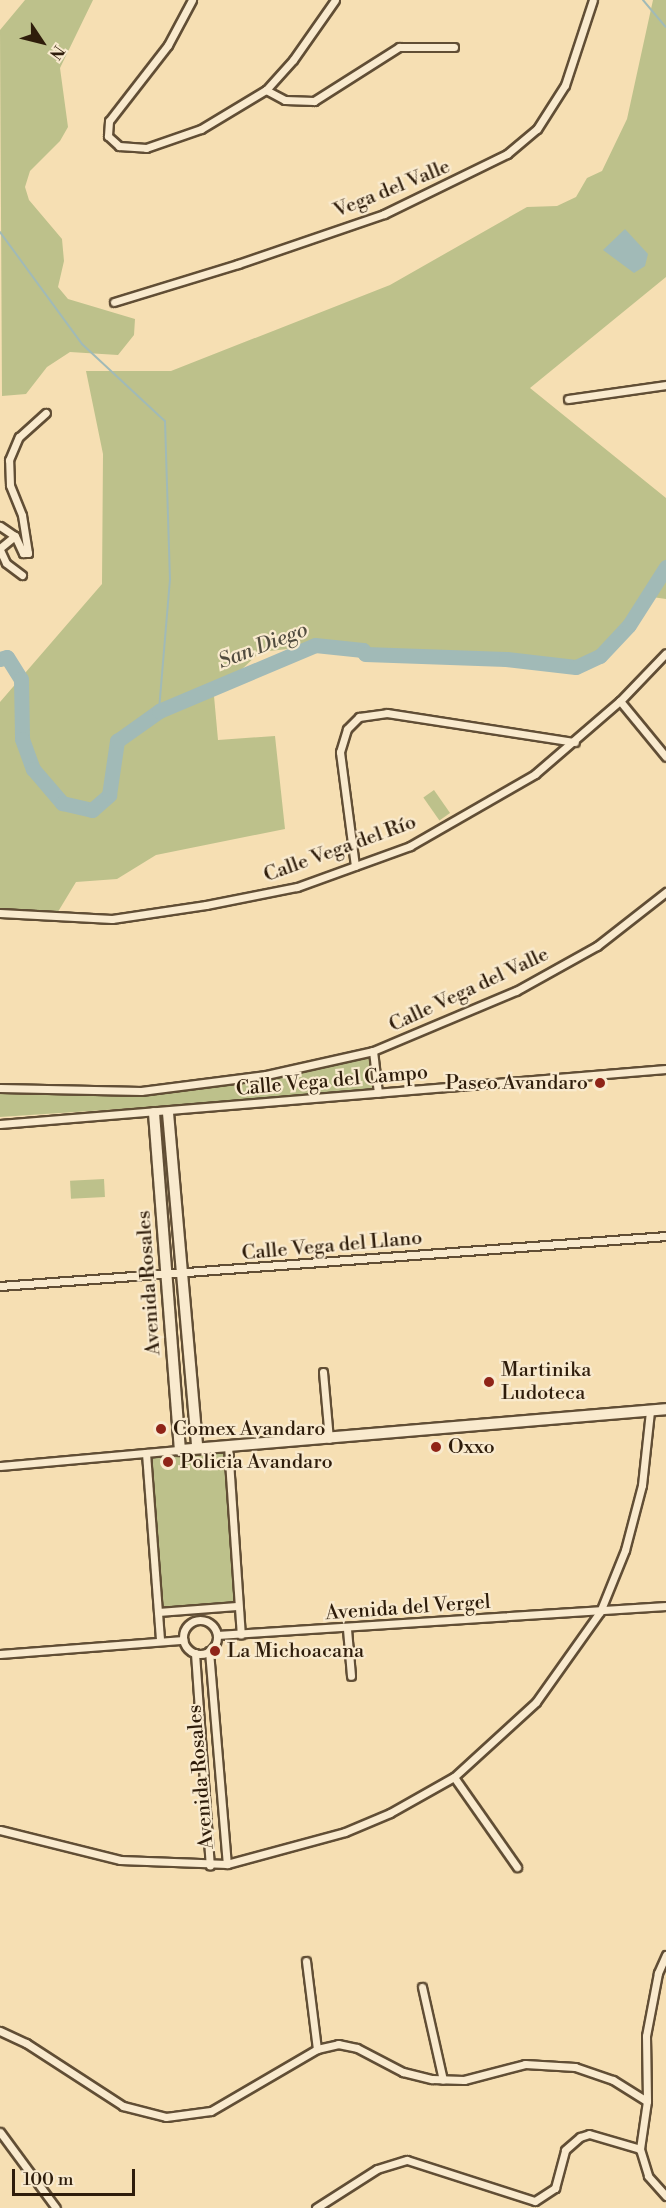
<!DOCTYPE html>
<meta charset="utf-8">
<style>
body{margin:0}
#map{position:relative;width:666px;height:2208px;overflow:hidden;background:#f6dfb3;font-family:"Libre Bodoni",serif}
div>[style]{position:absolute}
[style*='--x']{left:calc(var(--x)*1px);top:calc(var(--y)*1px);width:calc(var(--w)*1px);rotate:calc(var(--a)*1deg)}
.green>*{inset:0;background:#bdc18b;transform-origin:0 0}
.water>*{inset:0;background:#a1bab7}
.stream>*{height:2px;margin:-1px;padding:0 1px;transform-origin:1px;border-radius:1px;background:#a1bab7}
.river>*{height:15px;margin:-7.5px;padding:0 7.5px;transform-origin:7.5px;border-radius:7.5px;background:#a1bab7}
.roads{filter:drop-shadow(2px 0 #614e35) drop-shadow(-2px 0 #614e35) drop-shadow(0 2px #614e35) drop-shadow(0 -2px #614e35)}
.street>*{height:7px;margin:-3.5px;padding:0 3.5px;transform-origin:3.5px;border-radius:3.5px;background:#f9eace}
.street>.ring{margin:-3.5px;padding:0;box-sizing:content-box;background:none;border:7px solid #f9eace;border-radius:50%}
.secondary>*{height:10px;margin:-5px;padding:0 5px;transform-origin:5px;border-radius:5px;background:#f9eace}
.dots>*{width:16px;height:16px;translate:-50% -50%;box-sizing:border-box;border:3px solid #f9eace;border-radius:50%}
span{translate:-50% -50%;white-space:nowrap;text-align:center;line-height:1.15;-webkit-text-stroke:4.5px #f9eace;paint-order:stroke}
.street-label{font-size:20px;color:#2f1d0b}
.poi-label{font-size:20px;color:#2f1d0b}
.right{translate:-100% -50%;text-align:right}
.left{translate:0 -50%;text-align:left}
.water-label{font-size:21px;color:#514c3f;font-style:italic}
.north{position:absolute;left:12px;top:12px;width:60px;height:60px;-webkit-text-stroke:4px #f9eace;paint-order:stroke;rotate:125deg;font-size:16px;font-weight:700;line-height:24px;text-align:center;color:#2f1d0b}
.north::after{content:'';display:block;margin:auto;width:21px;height:27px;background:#2f1d0b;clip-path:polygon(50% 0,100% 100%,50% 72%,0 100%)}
.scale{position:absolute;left:12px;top:2169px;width:123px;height:27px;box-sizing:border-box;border:3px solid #2f1d0b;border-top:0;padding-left:8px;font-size:18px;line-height:21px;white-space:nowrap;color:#2f1d0b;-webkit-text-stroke:4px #f9eace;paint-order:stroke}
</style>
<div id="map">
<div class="green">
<div style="clip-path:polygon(25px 0,93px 0,60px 68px,68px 127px,60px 141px,30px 171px,25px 187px,29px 200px,62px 239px,64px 261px,58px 287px,68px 299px,135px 319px,134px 335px,118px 355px,70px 352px,47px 367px,26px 394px,2px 396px,0 30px)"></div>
<div style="clip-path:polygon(653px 0,666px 0,666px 277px,530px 388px,666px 498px,666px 599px,652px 597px,602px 658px,576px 670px,505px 661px,362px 655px,362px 651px,315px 646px,260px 652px,214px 696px,218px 740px,275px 736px,285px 829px,156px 855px,117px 879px,76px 882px,53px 920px,0 909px,0 702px,102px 584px,103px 454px,86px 371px,171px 371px,390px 285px,527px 207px,557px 206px,576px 197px,587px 178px,602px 171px,627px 119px)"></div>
<div style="left:434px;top:790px;width:28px;height:13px;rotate:55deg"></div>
<div style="clip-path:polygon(371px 1053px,376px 1092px,0 1117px,0 1090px,92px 1093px,240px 1081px)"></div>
<div style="left:104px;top:1179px;width:18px;height:34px;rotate:87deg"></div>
<div style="left:226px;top:1452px;width:150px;height:76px;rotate:86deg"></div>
</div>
<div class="water">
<div style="clip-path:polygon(625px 229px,648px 254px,645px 266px,634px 273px,603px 250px)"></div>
</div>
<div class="stream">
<div style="--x:643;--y:0;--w:35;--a:50"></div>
<div style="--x:0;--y:232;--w:139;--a:53.8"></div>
<div style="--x:82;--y:344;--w:113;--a:42.9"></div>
<div style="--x:165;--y:421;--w:158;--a:88.2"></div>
<div style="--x:170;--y:579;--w:132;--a:94.8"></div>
</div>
<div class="river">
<div style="--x:0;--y:659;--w:7;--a:-16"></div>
<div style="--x:7;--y:657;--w:26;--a:58"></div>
<div style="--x:21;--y:679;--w:60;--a:89"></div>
<div style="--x:22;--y:739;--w:32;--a:70"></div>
<div style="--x:33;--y:769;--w:45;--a:49.5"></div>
<div style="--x:62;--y:803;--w:31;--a:13"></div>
<div style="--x:92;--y:810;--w:23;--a:-41"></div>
<div style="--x:109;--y:795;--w:55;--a:-81.6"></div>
<div style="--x:117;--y:741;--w:52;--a:-35.5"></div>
<div style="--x:159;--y:711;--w:169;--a:-22.9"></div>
<div style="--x:315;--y:645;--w:48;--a:5.9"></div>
<div style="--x:363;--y:650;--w:4;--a:63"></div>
<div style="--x:365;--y:654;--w:141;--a:2"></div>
<div style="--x:506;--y:659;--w:70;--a:6.5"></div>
<div style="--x:576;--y:667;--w:26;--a:-25"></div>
<div style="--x:600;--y:656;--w:42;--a:-46.9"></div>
<div style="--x:629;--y:625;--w:69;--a:-57.5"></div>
</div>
<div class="roads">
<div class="street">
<div style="--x:192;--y:0;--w:51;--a:118.1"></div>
<div style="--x:168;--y:45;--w:96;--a:127.8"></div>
<div style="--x:109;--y:121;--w:15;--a:94"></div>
<div style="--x:108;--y:136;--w:15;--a:42"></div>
<div style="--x:119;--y:146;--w:27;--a:4"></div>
<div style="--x:146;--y:148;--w:58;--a:-19.1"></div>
<div style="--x:201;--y:129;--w:76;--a:-31"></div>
<div style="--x:266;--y:90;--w:40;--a:-48"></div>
<div style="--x:293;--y:60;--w:73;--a:-55"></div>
<div style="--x:266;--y:90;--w:21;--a:28"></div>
<div style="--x:285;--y:100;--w:29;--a:2"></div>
<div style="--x:314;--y:101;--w:101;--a:-32.4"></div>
<div style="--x:399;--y:47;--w:55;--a:0"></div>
<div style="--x:114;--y:302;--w:130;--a:-17"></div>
<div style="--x:238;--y:264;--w:154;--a:-18.9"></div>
<div style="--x:384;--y:214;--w:137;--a:-26"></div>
<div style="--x:507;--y:154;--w:39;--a:-40"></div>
<div style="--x:537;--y:129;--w:52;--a:-57.5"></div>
<div style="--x:565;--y:85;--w:89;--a:-71.8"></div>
<div style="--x:568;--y:399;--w:99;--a:-8.1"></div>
<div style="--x:0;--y:526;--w:18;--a:34"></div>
<div style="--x:15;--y:536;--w:19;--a:65"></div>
<div style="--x:23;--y:553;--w:5;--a:0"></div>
<div style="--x:28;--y:553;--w:38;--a:-99"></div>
<div style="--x:22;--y:515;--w:32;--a:-112"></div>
<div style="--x:10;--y:485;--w:25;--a:-92"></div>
<div style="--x:9;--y:460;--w:25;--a:-67"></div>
<div style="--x:19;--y:437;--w:36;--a:-42"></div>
<div style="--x:0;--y:548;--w:19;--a:-39"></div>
<div style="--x:0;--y:550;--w:14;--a:65"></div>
<div style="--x:6;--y:563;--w:20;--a:37"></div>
<div style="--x:620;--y:701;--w:72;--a:50.6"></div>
<div style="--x:355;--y:866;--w:115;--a:-97.5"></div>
<div style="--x:340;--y:752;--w:24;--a:-73"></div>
<div style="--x:347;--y:729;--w:17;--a:-45"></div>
<div style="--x:359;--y:717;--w:28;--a:-8"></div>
<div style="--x:387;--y:713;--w:190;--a:8.8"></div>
<div style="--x:0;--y:913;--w:112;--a:3.1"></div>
<div style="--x:112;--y:919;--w:95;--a:-8.5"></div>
<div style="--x:206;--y:905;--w:93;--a:-11.2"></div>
<div style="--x:297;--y:887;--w:120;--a:-19.9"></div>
<div style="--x:410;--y:846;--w:144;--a:-29.9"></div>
<div style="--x:535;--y:774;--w:112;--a:-40.7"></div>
<div style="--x:620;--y:701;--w:66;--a:-46.2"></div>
<div style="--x:373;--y:1051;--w:42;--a:83.2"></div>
<div style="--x:0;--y:1088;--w:141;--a:1.2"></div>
<div style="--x:141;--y:1091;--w:126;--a:-7.3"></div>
<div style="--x:266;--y:1075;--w:110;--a:-12.6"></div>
<div style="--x:373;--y:1051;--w:155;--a:-22.8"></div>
<div style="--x:516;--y:991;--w:93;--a:-29.1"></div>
<div style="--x:597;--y:946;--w:88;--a:-38"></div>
<div style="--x:0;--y:1124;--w:668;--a:-4.72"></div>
<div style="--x:0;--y:1286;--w:668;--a:-4.29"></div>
<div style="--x:323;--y:1372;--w:67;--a:84.9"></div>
<div style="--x:228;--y:1446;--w:189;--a:86.1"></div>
<div style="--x:146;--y:1453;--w:188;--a:85.7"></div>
<div style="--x:0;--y:1466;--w:181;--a:-5.1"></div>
<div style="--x:158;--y:1612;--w:79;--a:-4.3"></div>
<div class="ring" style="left:183px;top:1620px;width:27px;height:27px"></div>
<div style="--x:347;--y:1629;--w:47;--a:85.1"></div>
<div style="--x:217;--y:1635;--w:450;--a:-3.7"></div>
<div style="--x:209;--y:1651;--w:214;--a:85.2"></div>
<div style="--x:195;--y:1653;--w:213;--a:86"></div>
<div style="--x:0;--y:1654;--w:184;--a:-4.4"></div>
<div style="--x:454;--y:1777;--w:110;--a:55"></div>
<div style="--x:0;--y:1830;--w:124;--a:14"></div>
<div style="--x:120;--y:1860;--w:107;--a:2.1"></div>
<div style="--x:227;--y:1864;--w:122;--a:-15.2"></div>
<div style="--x:345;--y:1832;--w:49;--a:-22.9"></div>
<div style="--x:390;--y:1813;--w:73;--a:-29.4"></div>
<div style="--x:454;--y:1777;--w:111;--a:-42.4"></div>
<div style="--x:536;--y:1702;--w:110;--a:-54.6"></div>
<div style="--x:600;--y:1612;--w:67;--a:-68"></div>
<div style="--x:625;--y:1550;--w:67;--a:-75.3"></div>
<div style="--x:642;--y:1485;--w:74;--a:-83.8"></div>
<div style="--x:666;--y:1955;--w:20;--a:114"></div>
<div style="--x:658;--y:1973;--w:64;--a:100.8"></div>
<div style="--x:646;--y:2036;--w:65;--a:89.1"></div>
<div style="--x:647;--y:2101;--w:49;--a:98.3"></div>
<div style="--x:640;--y:2149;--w:28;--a:73"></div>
<div style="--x:648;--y:2176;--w:27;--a:48"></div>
<div style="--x:306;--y:1961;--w:89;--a:82.9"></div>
<div style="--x:422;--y:1987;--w:95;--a:77.3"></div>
<div style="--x:0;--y:2031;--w:29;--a:25"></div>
<div style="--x:26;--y:2043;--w:116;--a:33"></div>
<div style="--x:123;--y:2106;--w:44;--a:14.3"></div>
<div style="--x:166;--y:2117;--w:45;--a:-7.6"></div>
<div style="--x:211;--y:2111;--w:123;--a:-30.3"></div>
<div style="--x:317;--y:2049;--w:22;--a:-13"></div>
<div style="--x:338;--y:2044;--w:19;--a:12"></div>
<div style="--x:357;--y:2048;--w:52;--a:27.6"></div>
<div style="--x:403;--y:2072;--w:30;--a:14"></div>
<div style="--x:432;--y:2079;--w:32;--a:2"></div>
<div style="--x:464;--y:2080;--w:63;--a:-14.7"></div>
<div style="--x:525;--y:2064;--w:50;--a:3.4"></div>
<div style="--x:575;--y:2067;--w:40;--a:18.9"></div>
<div style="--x:613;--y:2080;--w:40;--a:32"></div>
<div style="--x:0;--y:2132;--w:94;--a:53.6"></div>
<div style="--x:316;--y:2208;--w:72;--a:-32.6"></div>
<div style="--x:377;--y:2169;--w:31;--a:-17"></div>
<div style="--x:407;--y:2160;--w:134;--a:17.8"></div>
<div style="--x:535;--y:2201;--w:24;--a:-33"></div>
<div style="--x:555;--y:2188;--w:39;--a:-75"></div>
<div style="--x:565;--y:2150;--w:20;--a:-41"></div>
<div style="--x:580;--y:2137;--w:9;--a:-18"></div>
<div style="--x:589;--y:2134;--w:53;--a:16.4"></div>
</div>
<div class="secondary">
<div style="--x:154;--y:1113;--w:338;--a:85.6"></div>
<div style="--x:180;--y:1450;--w:488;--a:-4.8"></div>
<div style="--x:168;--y:1113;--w:335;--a:85"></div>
</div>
</div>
<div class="dots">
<div style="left:600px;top:1083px;background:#8f2418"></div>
<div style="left:489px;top:1382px;background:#8f2418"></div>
<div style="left:161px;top:1429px;background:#8f2418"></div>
<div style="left:436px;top:1447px;background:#8f2418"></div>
<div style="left:168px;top:1462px;background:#8f2418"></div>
<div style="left:215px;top:1651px;background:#8f2418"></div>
</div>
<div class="street-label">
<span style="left:392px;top:189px;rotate:-22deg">Vega del Valle</span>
<span style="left:340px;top:849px;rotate:-20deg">Calle Vega del Río</span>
<span style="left:469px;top:990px;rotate:-25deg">Calle Vega del Valle</span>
<span style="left:332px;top:1081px;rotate:-5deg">Calle Vega del Campo</span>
<span style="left:332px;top:1246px;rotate:-5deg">Calle Vega del Llano</span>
<span style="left:149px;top:1283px;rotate:-94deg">Avenida Rosales</span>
<span style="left:408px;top:1608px;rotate:-4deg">Avenida del Vergel</span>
<span style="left:201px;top:1777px;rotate:-95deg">Avenida Rosales</span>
</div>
<div class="poi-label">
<span class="right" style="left:588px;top:1083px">Paseo Avandaro</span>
<span class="left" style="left:501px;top:1382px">Martinika<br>Ludoteca</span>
<span class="left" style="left:173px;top:1429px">Comex Avandaro</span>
<span class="left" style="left:448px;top:1447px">Oxxo</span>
<span class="left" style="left:180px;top:1462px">Policia Avandaro</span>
<span class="left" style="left:227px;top:1651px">La Michoacana</span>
</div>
<div class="water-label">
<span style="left:263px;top:646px;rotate:-21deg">San Diego</span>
</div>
<div class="north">N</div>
<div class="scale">100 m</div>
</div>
